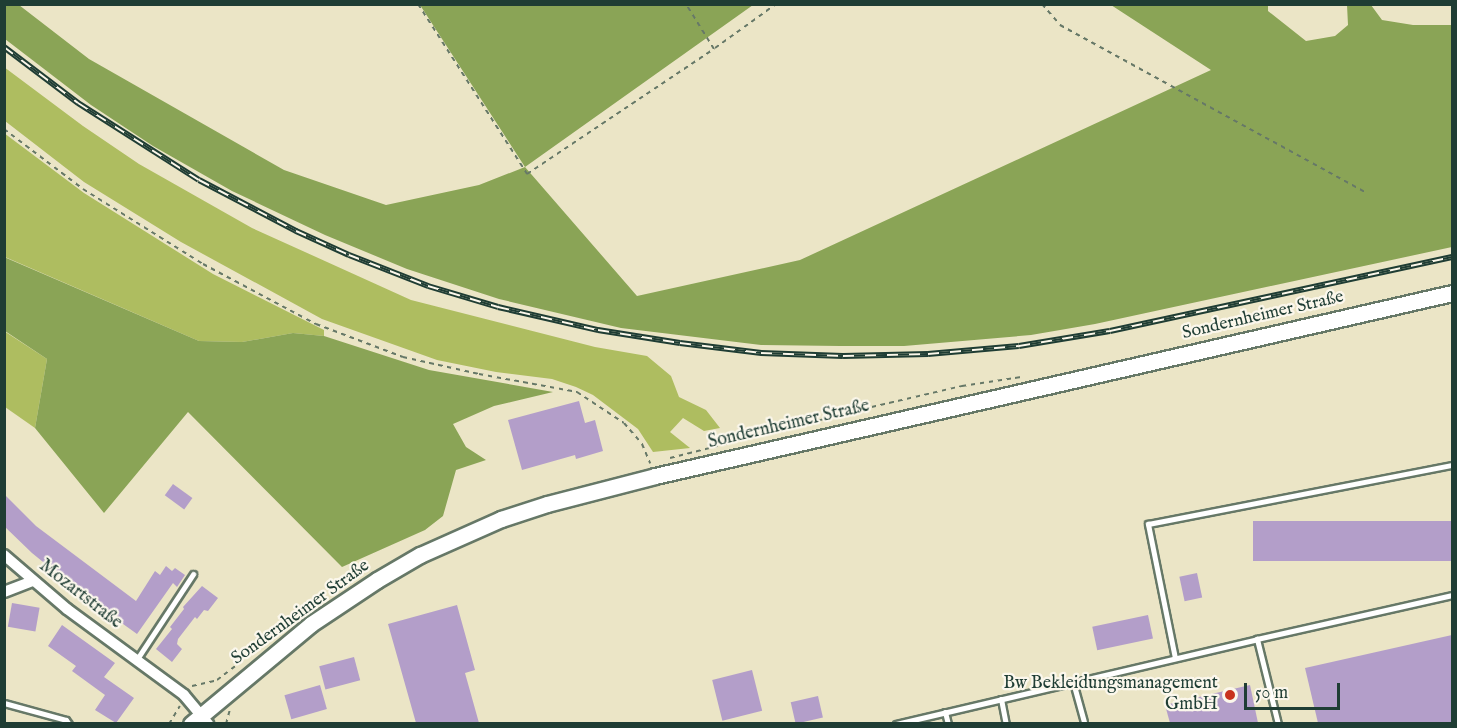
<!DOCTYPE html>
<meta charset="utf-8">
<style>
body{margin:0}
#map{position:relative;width:1457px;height:728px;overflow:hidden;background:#ebe5c6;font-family:"IM FELL English",serif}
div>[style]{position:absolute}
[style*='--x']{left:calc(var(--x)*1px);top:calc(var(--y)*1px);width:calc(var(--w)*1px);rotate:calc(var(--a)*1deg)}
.green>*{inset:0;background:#aebd60}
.forest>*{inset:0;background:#8aa456}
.building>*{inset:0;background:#b39ec9;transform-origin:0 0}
.path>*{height:2px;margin-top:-1px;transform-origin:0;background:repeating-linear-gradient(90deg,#667867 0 4.5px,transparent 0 9px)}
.roads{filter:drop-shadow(2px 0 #667867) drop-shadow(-2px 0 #667867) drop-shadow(0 2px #667867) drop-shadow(0 -2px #667867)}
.lane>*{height:5px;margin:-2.5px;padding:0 2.5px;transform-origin:2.5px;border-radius:2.5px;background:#fff}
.street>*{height:10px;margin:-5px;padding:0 5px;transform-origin:5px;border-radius:5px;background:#fff}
.secondary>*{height:15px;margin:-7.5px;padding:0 7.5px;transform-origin:7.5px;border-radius:7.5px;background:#fff}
.rail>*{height:6px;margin-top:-3px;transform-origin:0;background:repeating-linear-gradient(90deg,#fbf7ec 0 11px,#1f3d34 0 22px);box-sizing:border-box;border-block:2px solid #1f3d34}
.dots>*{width:16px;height:16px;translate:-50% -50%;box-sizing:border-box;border:3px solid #fbf7ec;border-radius:50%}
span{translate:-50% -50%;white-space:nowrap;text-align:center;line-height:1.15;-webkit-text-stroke:4.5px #fbf7ec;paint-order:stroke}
.street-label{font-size:18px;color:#1f3d34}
.poi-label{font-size:18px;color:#1f3d34}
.right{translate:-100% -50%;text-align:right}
.frame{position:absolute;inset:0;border:6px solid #1f3d34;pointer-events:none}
.scale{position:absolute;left:1244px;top:683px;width:96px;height:27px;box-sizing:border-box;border:3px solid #1f3d34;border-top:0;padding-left:8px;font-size:18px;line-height:21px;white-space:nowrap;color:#1f3d34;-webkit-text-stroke:4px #fbf7ec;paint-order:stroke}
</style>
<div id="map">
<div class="green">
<div style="clip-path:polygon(4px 67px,83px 126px,139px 164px,252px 228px,411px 300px,595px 347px,647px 356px,671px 376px,679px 397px,706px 410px,720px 428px,704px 431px,683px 418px,670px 432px,690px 448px,653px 452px,638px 429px,593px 395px,576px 387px,552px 379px,496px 372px,437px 360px,322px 319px,181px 242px,84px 182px,5px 121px)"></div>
<div style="clip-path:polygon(4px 133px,84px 193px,213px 274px,324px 330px,324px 336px,293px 333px,242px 342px,199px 341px,5px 257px)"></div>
<div style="clip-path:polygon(4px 331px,47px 359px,35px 428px,5px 407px)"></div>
</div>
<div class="forest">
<div style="clip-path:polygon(4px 5px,19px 5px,89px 59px,284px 170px,386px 205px,479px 185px,525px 167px,420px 5px,753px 5px,525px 167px,637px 296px,800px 260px,1211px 70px,1111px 5px,1268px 5px,1268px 11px,1306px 41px,1335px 36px,1348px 25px,1347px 5px,1371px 5px,1382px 20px,1413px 25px,1452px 25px,1452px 247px,1095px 324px,1031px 335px,904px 346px,840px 346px,761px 345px,621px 328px,499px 299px,407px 269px,325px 235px,232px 191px,153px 146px,91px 105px,5px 39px)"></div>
<div style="clip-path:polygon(4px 257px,199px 341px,242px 342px,293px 333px,324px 336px,429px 370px,553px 392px,494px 406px,453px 424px,466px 447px,486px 460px,456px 470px,443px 516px,425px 530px,342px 567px,188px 412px,104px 513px,35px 428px,47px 359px,5px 331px)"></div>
</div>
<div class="building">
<div style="clip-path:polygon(579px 401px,585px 423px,595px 420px,603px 451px,576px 459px,575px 455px,522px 470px,508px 420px)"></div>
<div style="left:173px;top:484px;width:24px;height:14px;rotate:36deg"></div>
<div style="clip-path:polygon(4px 494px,36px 526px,136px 601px,155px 571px,160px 575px,166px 566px,172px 571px,175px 568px,185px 575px,177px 587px,173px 583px,137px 634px,91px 601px,32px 553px,4px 526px)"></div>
<div style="left:1452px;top:521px;width:40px;height:199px;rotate:90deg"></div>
<div style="left:1197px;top:573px;width:25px;height:18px;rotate:78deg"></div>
<div style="clip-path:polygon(202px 586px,218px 598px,208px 611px,204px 610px,197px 619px,195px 617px,178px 639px,177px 644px,182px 649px,172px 662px,156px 649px,172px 629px,170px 627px,184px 609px,183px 607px)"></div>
<div style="left:12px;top:603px;width:28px;height:24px;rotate:10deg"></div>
<div style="clip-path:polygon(457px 605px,475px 670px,465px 673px,479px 723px,416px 723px,388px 624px)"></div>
<div style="left:1148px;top:615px;width:24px;height:57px;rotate:78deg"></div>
<div style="clip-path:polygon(62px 625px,115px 663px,104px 677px,134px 698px,116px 723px,95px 710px,105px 695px,72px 671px,76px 666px,48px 646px)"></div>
<div style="clip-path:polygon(1452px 635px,1452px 723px,1318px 723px,1305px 668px)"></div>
<div style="left:354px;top:657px;width:24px;height:36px;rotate:75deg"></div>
<div style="left:752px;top:670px;width:42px;height:41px;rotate:76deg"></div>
<div style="left:320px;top:685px;width:25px;height:37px;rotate:74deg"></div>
<div style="clip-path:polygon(1250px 685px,1258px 723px,1170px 723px,1165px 705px)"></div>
<div style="left:818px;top:696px;width:22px;height:28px;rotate:77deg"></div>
</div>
<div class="path">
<div style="--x:418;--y:4;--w:202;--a:57.3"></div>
<div style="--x:527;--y:174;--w:225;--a:-33.8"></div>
<div style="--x:714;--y:49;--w:53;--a:-121.9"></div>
<div style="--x:1042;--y:4;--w:28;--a:49"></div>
<div style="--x:1060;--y:25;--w:350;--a:28.7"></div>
<div style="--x:715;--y:48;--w:75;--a:-35.8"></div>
<div style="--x:4;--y:129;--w:99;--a:37.2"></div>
<div style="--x:83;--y:189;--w:142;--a:32"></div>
<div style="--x:203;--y:264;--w:128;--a:28"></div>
<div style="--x:316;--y:324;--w:93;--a:20.8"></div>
<div style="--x:403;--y:357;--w:78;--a:12.6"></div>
<div style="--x:479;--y:374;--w:100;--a:10.4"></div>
<div style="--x:577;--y:392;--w:56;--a:33.4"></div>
<div style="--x:624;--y:423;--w:28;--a:49"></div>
<div style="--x:642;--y:444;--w:21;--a:67"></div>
<div style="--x:670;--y:458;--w:199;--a:-14.2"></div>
<div style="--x:863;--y:409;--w:102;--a:-13.1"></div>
<div style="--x:962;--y:386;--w:60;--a:-8.7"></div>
<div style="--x:192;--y:686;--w:26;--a:-13"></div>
<div style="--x:217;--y:680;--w:43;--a:-37.4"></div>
<div style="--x:169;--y:724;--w:21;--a:-59"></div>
<div style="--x:226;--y:724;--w:16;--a:-75"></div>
</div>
<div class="roads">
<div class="lane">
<div style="--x:1175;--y:658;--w:137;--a:-101.4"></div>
<div style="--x:1148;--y:524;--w:310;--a:-11"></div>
<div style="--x:137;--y:659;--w:102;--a:-56.6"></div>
<div style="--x:1073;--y:682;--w:41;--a:74.6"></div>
<div style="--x:1001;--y:699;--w:25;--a:79"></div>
<div style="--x:4;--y:703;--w:64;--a:15.3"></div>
<div style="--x:66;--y:720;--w:5;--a:53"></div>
<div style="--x:945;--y:712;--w:12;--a:76"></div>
<div style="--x:896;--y:724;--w:371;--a:-13.2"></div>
<div style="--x:1278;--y:724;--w:88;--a:-103.9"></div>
<div style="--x:1257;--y:639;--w:200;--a:-12.7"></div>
</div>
<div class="street">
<div style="--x:4;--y:555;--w:83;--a:40.6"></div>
<div style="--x:67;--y:609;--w:145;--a:36.3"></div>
<div style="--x:184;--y:695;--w:38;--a:50"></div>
<div style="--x:4;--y:592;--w:31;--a:-21"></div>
</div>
<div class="secondary">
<div style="--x:191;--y:724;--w:156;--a:-39.8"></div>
<div style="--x:311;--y:624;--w:79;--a:-33.7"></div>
<div style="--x:377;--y:580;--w:50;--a:-30.2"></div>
<div style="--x:420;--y:555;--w:89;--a:-24"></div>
<div style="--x:501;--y:519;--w:48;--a:-18.1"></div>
<div style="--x:547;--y:504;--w:112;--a:-14.5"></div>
<div style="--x:655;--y:476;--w:818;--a:-12.93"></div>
</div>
</div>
<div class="rail">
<div style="--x:4;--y:47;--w:93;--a:37.1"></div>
<div style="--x:78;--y:103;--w:143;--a:32.5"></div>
<div style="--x:199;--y:180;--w:110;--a:27.7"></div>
<div style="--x:296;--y:231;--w:58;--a:24.4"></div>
<div style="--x:349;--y:255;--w:85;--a:21.4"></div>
<div style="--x:428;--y:286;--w:73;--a:16.7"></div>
<div style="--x:498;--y:307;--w:103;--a:13"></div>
<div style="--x:598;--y:330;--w:83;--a:9"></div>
<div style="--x:680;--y:343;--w:82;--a:7"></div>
<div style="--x:761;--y:353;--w:82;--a:2.1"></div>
<div style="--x:843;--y:356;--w:85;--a:-1.3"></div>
<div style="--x:928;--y:354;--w:91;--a:-5"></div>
<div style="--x:1019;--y:346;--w:92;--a:-9.4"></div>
<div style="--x:1110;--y:331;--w:350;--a:-12.2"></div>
</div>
<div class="dots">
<div style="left:1230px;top:695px;background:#c8321e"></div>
</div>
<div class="street-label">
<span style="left:1263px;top:316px;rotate:-13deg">Sondernheimer Straße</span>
<span style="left:789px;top:425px;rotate:-13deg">Sondernheimer Straße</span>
<span style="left:80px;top:595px;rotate:38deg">Mozartstraße</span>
<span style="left:301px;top:613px;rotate:-36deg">Sondernheimer Straße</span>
</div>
<div class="poi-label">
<span class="right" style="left:1218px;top:695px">Bw Bekleidungsmanagement<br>GmbH</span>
</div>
<div class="frame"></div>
<div class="scale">50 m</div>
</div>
